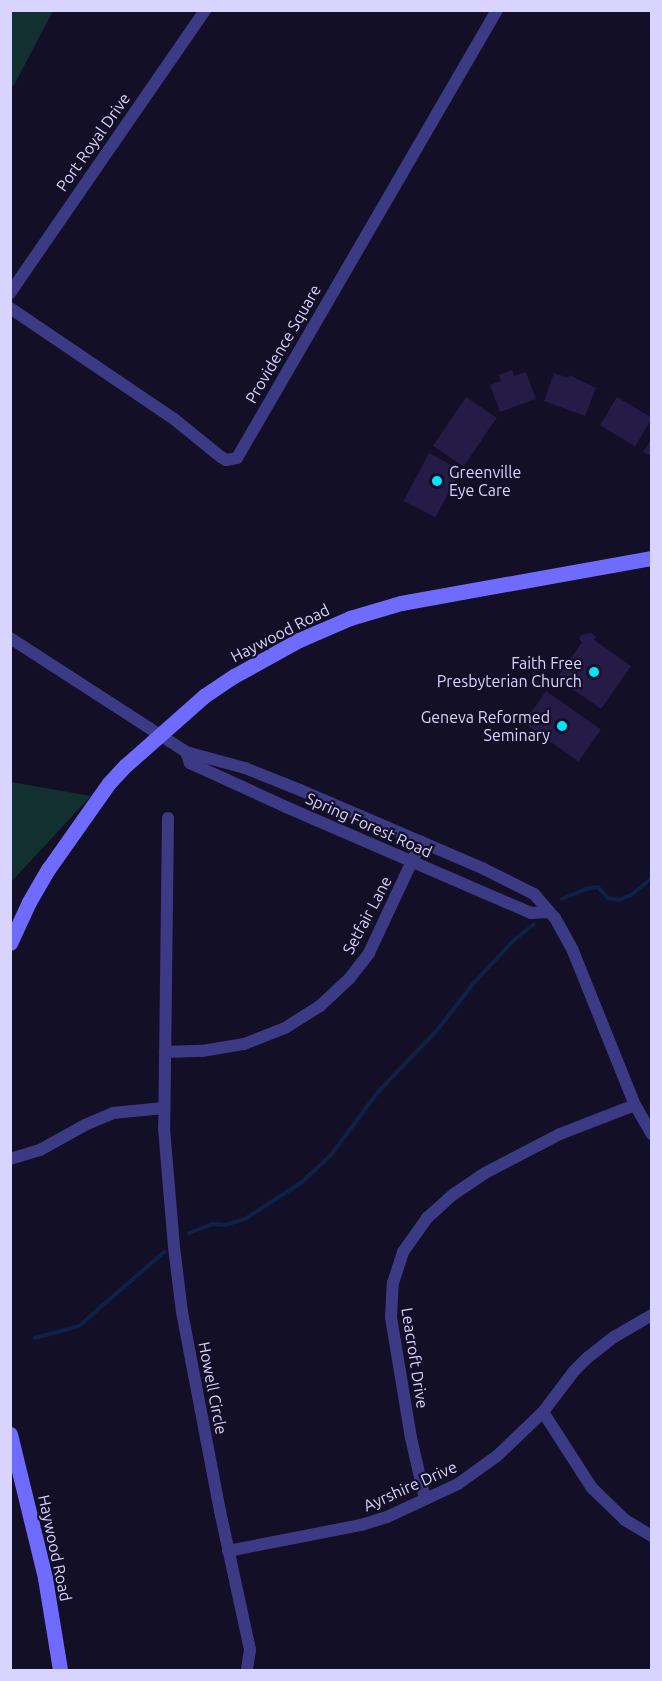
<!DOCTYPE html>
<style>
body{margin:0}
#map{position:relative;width:662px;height:1681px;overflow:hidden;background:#130f26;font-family:Ubuntu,sans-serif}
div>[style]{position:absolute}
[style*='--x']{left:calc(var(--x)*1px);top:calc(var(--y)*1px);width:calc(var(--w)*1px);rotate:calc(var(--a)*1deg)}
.green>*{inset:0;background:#12302f}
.stream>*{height:4px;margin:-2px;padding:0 2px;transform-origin:2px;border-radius:2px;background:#0c2248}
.building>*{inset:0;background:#241b47;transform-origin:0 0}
.minor>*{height:12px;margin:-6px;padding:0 6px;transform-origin:6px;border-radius:6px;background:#3d3a85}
.secondary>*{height:15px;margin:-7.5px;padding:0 7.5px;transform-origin:7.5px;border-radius:7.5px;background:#6f6bff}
.dots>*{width:16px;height:16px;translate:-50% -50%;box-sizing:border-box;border:3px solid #130f26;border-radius:50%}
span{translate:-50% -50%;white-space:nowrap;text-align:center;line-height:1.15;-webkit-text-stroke:4.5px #130f26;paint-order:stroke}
.street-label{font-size:16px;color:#d9d4ff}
.poi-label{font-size:16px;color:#d9d4ff}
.left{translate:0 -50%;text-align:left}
.right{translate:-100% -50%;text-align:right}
.frame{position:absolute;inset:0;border:12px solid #d9d4ff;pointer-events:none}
</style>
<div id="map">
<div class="green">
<div style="clip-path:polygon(11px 10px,53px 11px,14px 85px,11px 87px)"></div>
<div style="clip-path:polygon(11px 782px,91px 796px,11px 882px)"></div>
</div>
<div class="stream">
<div style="--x:562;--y:899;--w:25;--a:-23"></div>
<div style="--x:585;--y:889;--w:13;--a:-9"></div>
<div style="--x:598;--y:887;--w:15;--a:48"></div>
<div style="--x:608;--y:898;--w:11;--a:10"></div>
<div style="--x:619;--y:900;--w:13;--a:-23"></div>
<div style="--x:631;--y:895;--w:27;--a:-39"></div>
<div style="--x:189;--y:1233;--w:25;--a:-21"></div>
<div style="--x:212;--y:1224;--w:13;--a:4"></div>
<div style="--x:225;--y:1225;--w:21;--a:-17"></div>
<div style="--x:245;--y:1219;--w:68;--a:-33"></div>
<div style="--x:302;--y:1182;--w:40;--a:-43"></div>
<div style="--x:331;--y:1155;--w:79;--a:-53.3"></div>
<div style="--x:378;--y:1092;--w:88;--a:-46.4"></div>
<div style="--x:439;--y:1028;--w:54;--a:-52.5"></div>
<div style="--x:472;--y:985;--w:63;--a:-46.9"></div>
<div style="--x:515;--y:939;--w:24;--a:-38"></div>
<div style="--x:35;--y:1338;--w:46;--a:-15.3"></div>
<div style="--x:79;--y:1326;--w:113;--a:-41"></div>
</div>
<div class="building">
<div style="clip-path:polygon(512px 370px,514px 376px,526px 372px,536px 399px,500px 412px,490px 385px,501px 381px,499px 375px)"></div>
<div style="clip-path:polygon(554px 373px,568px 378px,569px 375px,596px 388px,585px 416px,544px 401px)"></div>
<div style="left:466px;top:397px;width:37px;height:59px;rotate:34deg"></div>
<div style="left:617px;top:397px;width:41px;height:33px;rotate:31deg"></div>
<div style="clip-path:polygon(652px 438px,652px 457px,643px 452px)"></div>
<div style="left:429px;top:453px;width:36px;height:54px;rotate:28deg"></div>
<div style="clip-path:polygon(591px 633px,596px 637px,594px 640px,631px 666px,601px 709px,557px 678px,582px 642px,579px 639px,581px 635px)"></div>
<div style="left:546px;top:691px;width:67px;height:39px;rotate:35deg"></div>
</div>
<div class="minor">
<div style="--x:10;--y:293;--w:344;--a:-55.4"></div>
<div style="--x:10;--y:308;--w:198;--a:34.1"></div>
<div style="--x:174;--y:419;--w:60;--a:39"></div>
<div style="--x:221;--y:457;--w:6;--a:31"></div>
<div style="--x:226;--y:460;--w:11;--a:-10"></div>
<div style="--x:237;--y:458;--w:518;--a:-59.87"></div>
<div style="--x:10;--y:638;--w:210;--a:32.9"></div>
<div style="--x:186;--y:752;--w:61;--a:15.2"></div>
<div style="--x:245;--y:768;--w:59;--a:21.8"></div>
<div style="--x:300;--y:790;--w:200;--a:23.2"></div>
<div style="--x:484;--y:869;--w:56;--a:26.6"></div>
<div style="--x:534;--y:894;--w:32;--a:49"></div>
<div style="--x:555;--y:918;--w:38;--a:61"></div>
<div style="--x:573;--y:951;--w:166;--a:68.1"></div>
<div style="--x:635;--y:1105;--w:34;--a:60"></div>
<div style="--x:186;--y:752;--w:12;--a:70"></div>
<div style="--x:190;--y:763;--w:106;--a:24.6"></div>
<div style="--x:286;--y:807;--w:267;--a:23.4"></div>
<div style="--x:531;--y:913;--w:17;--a:-3"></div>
<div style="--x:168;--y:818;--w:310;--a:90.7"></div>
<div style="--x:164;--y:1128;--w:119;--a:85.2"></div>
<div style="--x:174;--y:1247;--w:65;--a:83"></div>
<div style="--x:182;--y:1312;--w:203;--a:79.2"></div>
<div style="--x:220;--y:1511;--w:142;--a:77.8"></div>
<div style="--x:250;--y:1650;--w:20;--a:99"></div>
<div style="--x:165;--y:1052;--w:37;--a:-2"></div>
<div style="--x:202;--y:1051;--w:43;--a:-9.5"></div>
<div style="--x:244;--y:1044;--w:44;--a:-21.3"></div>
<div style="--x:285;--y:1028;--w:41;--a:-32.2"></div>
<div style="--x:320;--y:1006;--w:40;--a:-43"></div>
<div style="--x:349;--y:979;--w:33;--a:-52"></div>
<div style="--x:369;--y:953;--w:123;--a:-64.9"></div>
<div style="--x:10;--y:1159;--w:31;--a:-17"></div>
<div style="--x:40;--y:1150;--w:51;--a:-29.1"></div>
<div style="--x:85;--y:1125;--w:30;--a:-23"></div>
<div style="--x:113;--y:1113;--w:51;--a:-5.6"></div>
<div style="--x:543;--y:1412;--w:90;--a:57.2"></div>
<div style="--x:592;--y:1488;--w:46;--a:44.1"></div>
<div style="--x:625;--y:1520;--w:31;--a:31"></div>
<div style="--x:425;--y:1499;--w:63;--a:-102.9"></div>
<div style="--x:411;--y:1438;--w:123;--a:-99.4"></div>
<div style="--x:391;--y:1317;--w:34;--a:-87"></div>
<div style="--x:393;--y:1283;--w:33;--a:-72"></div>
<div style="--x:403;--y:1252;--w:42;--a:-54.8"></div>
<div style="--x:427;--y:1218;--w:36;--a:-42"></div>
<div style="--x:454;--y:1194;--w:37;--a:-34"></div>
<div style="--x:485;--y:1173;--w:85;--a:-27.5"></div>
<div style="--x:560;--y:1134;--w:80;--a:-21.1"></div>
<div style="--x:228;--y:1551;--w:136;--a:-11.1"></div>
<div style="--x:361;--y:1525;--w:27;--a:-17"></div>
<div style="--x:387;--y:1517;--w:78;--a:-24.9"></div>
<div style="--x:458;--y:1484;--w:49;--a:-35.9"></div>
<div style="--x:498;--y:1455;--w:62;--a:-43.7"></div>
<div style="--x:543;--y:1412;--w:51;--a:-52.9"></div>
<div style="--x:574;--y:1371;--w:18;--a:-45"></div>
<div style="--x:587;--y:1358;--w:34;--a:-38"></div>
<div style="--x:614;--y:1337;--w:44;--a:-30.1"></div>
</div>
<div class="secondary">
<div style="--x:10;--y:943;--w:45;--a:-65.1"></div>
<div style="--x:29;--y:902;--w:39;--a:-60"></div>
<div style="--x:49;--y:868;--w:104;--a:-54.8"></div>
<div style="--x:109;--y:783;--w:25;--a:-47"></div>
<div style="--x:126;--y:765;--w:104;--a:-41.5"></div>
<div style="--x:204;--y:696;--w:36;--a:-34"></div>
<div style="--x:234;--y:676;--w:74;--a:-29"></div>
<div style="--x:299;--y:640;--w:56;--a:-23.3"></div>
<div style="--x:350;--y:618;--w:53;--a:-16.4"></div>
<div style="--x:401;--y:603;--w:255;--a:-10.2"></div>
<div style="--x:10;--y:1434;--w:148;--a:76.3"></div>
<div style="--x:45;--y:1578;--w:93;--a:80.7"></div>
</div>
<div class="dots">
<div style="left:437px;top:481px;background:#00e5ff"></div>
<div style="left:594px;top:672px;background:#00e5ff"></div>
<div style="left:562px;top:726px;background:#00e5ff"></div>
</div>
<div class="street-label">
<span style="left:93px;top:142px;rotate:-55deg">Port Royal Drive</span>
<span style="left:283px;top:344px;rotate:-60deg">Providence Square</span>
<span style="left:280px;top:633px;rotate:-27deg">Haywood Road</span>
<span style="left:369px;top:825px;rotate:24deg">Spring Forest Road</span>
<span style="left:367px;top:915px;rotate:-62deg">Setfair Lane</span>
<span style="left:415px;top:1358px;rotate:81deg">Leacroft Drive</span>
<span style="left:213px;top:1388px;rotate:79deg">Howell Circle</span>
<span style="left:410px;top:1486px;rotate:-24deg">Ayrshire Drive</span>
<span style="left:55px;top:1548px;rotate:78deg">Haywood Road</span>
</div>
<div class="poi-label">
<span class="left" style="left:449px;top:481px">Greenville<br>Eye Care</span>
<span class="right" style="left:582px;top:672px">Faith Free<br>Presbyterian Church</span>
<span class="right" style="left:550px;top:726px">Geneva Reformed<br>Seminary</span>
</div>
<div class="frame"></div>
</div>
